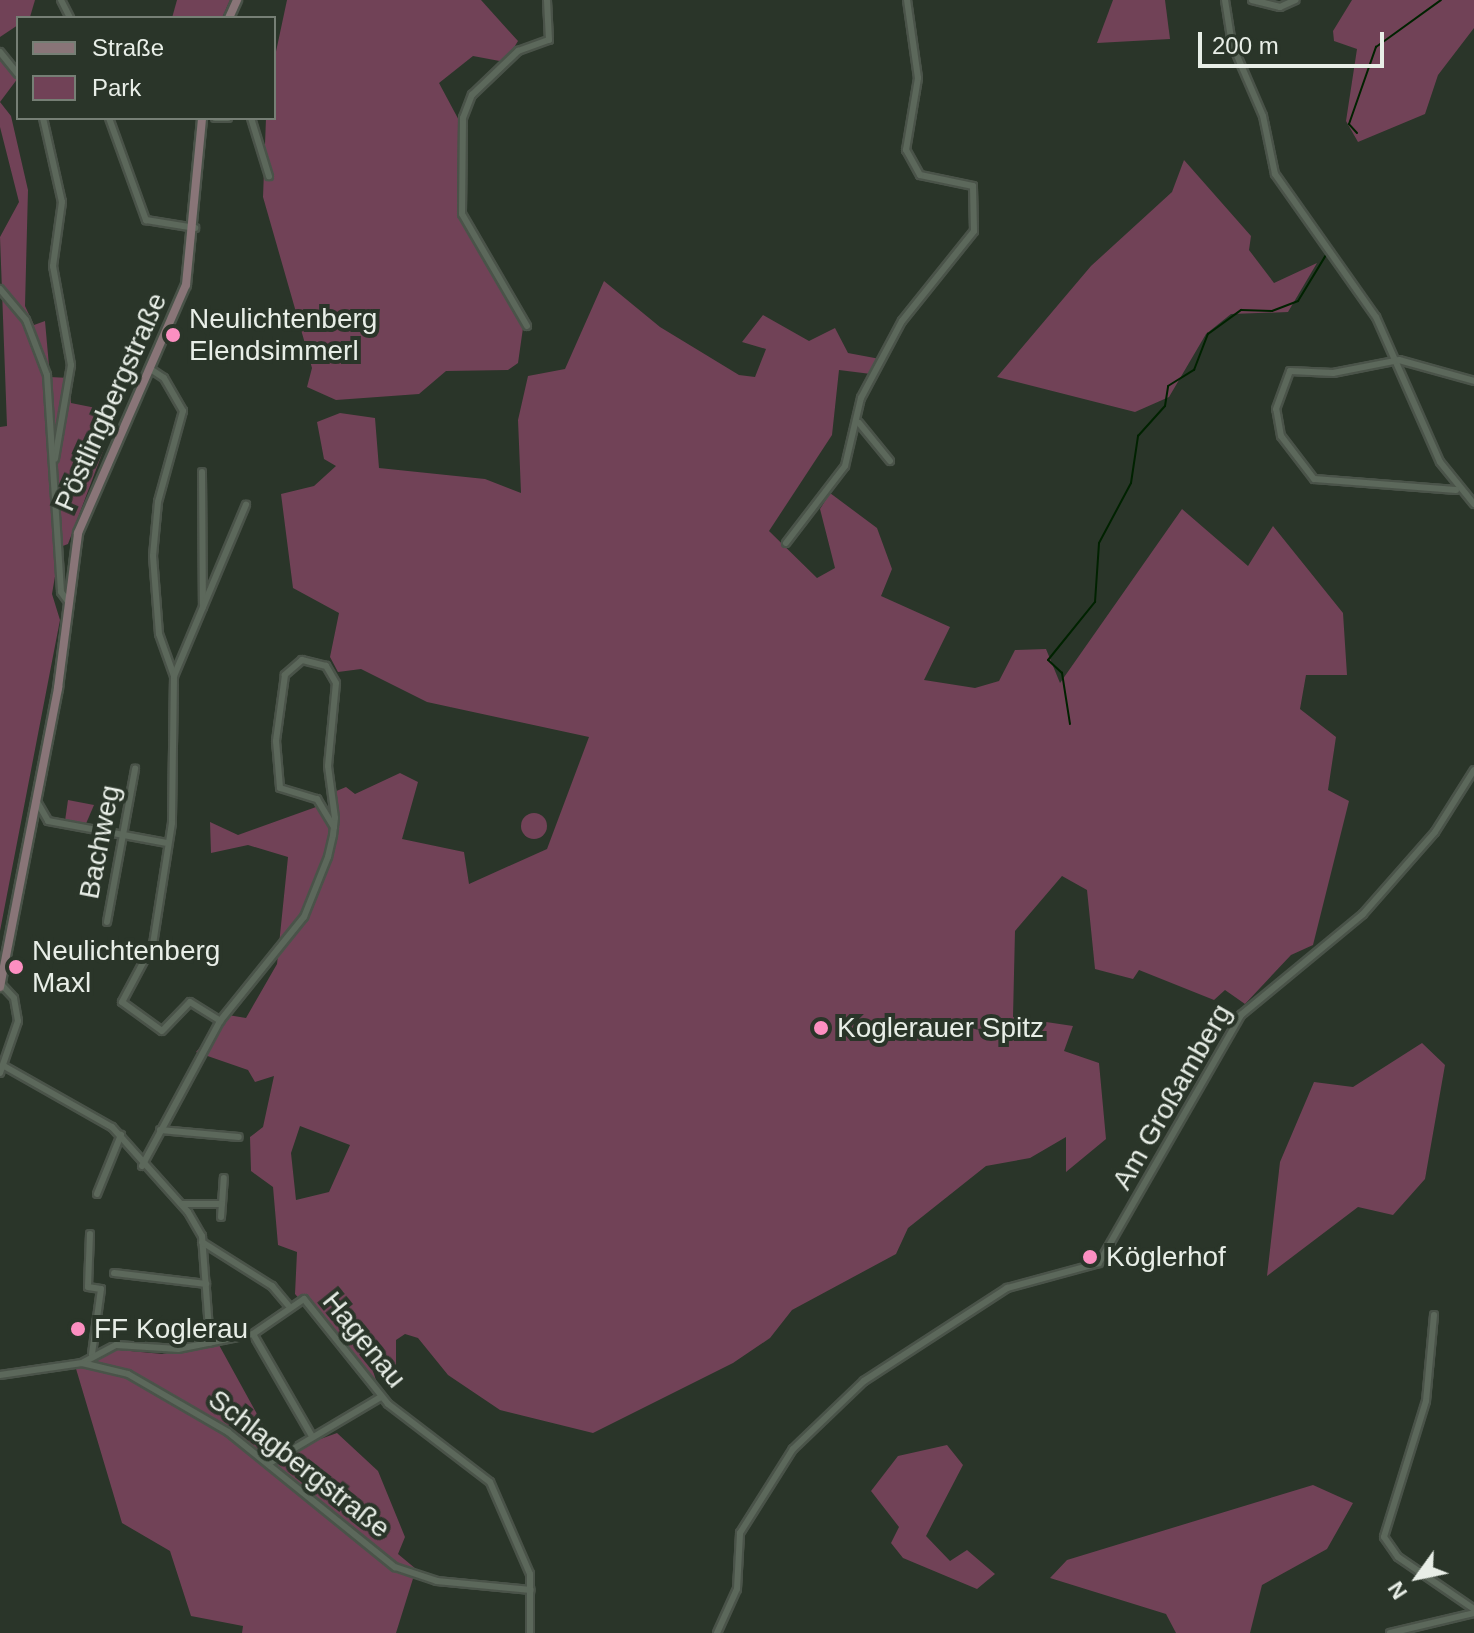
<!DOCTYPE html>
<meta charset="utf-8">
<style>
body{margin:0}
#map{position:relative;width:1474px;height:1633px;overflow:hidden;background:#2a3529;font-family:Helvetica,sans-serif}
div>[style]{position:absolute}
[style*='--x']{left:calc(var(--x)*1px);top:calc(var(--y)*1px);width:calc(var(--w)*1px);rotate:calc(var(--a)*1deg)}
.green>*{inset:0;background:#714257}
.round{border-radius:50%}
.stream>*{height:2px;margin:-1px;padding:0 1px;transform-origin:1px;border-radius:1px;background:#020}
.roads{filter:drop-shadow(2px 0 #4a5349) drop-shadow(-2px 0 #4a5349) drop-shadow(0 2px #4a5349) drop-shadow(0 -2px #4a5349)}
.minor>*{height:6px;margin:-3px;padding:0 3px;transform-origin:3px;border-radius:3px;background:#5c685b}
.secondary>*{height:8px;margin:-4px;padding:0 4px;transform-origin:4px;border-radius:4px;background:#897578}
.dots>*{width:22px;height:22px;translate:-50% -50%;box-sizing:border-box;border:4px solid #2a3529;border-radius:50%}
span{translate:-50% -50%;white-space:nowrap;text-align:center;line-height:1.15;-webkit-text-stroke:8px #2a3529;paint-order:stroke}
.poi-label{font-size:28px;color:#e8eee7}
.left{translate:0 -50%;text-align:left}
.street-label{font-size:28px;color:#e8eee7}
.legend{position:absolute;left:16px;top:16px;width:260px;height:104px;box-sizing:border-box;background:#2a3529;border:2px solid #767f75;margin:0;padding:10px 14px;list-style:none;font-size:24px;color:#e8eee7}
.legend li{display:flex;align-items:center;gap:16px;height:40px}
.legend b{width:40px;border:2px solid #767f75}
.north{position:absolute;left:1378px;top:1537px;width:80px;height:80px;-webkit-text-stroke:6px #2a3529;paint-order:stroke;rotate:237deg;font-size:22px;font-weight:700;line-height:32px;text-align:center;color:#e8eee7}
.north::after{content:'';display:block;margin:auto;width:28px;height:36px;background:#e8eee7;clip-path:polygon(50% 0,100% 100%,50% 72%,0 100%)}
.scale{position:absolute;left:1198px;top:32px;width:186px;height:36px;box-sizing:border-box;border:4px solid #e8eee7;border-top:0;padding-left:10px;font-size:24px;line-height:28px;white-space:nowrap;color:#e8eee7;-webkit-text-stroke:6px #2a3529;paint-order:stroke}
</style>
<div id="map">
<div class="green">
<div style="clip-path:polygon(0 0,35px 0,30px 17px,0 37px)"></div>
<div style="clip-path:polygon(177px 0,230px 0,222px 18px,172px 18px)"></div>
<div style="clip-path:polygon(287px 0,481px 0,518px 41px,505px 62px,473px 56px,439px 83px,462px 126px,460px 217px,523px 328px,518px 363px,508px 370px,446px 371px,419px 394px,336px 400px,307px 387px,312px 368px,263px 197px,266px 118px,274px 118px,274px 61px)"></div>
<div style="clip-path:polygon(1113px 0,1165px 0,1170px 39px,1097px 43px)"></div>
<div style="clip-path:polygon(1352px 0,1474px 0,1474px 28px,1438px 75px,1425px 114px,1358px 142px,1346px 121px,1357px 49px,1334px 41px,1333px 31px)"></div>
<div style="clip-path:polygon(0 57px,18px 78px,0 102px,11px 116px,28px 190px,25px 306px,34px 325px,45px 321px,50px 377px,69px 378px,71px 403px,96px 408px,108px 438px,68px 544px,60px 547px,52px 594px,60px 620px,0 931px,0 427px,7px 426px,0 237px,19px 202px,0 127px)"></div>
<div style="clip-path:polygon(1184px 160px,1251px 236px,1249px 250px,1274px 283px,1317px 263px,1288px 312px,1231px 314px,1206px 334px,1169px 397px,1135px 412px,997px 377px,1091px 266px,1172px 192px)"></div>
<div style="clip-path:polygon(evenodd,604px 281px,660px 327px,739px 375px,755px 377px,766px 349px,742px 342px,763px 315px,809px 341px,835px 328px,848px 353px,880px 359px,871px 374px,839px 370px,832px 435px,769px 531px,817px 578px,835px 568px,820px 509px,830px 493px,877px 528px,892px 569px,881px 596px,950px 627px,924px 680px,975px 688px,999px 681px,1015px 650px,1046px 649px,1060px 683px,1182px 509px,1248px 566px,1273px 526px,1343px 613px,1347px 675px,1306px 675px,1300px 709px,1336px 737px,1328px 790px,1349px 801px,1313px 945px,1291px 955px,1245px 1004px,1225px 990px,1214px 1000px,1139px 970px,1133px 979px,1095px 969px,1087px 890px,1062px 876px,1015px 931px,1013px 1017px,1073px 1026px,1064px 1051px,1099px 1063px,1106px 1139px,1066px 1172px,1066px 1137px,1030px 1158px,986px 1166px,908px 1228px,896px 1254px,792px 1310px,770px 1338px,733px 1363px,593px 1433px,500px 1410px,448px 1375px,418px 1338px,405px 1334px,396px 1340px,396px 1365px,384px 1362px,373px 1371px,379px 1389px,295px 1294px,297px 1252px,278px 1245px,273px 1187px,251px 1171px,250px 1137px,263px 1127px,274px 1076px,255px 1082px,248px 1070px,196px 1052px,228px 1015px,246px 1018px,277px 964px,288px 857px,248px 845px,211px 853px,210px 822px,238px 835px,316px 807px,326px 821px,340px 820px,334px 792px,346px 787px,355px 794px,400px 773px,418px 782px,402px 839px,464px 852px,469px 884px,547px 849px,589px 737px,427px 702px,361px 669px,338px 672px,330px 657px,339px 613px,293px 588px,281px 494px,314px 486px,336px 466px,324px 459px,317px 422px,340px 413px,375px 418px,379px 468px,485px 479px,521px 493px,518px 420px,528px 376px,565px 369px,604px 281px,300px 1126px,350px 1145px,329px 1192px,296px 1200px,291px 1153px,300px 1126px)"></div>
<div style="clip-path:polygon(68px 800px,94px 805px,85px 826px,65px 821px)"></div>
<div class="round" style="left:521px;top:813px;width:26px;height:26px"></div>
<div style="clip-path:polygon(1422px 1043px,1445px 1065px,1425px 1179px,1393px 1215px,1358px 1207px,1267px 1276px,1280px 1162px,1314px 1082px,1353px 1087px)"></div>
<div style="clip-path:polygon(219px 1345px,279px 1454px,337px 1433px,378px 1471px,405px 1537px,398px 1554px,416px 1569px,396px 1633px,242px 1633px,243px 1626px,191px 1616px,170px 1551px,122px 1523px,74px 1362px,109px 1349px,162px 1354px)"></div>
<div style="clip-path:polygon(947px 1445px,963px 1465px,926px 1536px,950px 1561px,967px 1550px,995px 1574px,977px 1589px,903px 1558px,891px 1543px,899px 1527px,871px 1491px,898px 1456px)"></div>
<div style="clip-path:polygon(1313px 1485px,1353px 1503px,1327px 1549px,1262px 1585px,1250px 1633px,1176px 1633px,1166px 1614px,1050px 1578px,1067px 1560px)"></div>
</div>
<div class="stream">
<div style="--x:1357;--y:133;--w:12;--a:-132"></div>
<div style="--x:1349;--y:124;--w:82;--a:-70.7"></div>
<div style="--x:1376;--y:47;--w:80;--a:-35.9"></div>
<div style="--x:1070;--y:724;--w:52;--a:-98.9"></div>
<div style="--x:1062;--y:673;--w:19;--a:-137"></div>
<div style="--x:1048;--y:660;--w:75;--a:-51"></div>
<div style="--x:1095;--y:602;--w:59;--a:-86.1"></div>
<div style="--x:1099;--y:543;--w:68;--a:-61.9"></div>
<div style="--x:1131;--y:483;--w:48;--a:-81.5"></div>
<div style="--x:1138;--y:436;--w:40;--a:-48"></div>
<div style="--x:1165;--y:406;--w:20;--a:-81"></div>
<div style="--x:1168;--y:386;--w:31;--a:-32"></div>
<div style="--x:1194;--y:370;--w:39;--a:-69"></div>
<div style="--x:1208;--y:334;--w:41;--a:-36"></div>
<div style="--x:1241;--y:310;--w:31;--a:2"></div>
<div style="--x:1272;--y:311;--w:28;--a:-21"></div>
<div style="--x:1298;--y:301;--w:54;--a:-58.7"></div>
</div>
<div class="roads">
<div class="minor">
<div style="--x:61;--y:0;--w:20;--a:63"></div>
<div style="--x:1225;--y:0;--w:45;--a:81"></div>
<div style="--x:1232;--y:44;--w:78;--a:66.7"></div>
<div style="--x:1263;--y:116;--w:59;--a:78.3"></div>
<div style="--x:1275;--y:174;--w:175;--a:54.8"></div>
<div style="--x:1376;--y:317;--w:158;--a:66.2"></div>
<div style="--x:1440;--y:462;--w:54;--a:51"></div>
<div style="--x:1252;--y:0;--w:29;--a:14"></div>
<div style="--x:1280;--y:7;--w:17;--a:-24"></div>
<div style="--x:0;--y:52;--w:28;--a:51"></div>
<div style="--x:43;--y:118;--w:86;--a:77.3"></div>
<div style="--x:62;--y:202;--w:65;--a:98"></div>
<div style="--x:53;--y:266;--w:101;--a:79.7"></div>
<div style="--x:71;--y:365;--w:95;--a:99.7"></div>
<div style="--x:109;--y:118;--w:109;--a:70.1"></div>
<div style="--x:146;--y:220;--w:50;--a:9.3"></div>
<div style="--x:215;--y:118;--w:13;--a:0"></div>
<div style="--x:251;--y:118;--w:61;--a:72.8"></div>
<div style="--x:0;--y:289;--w:40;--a:50"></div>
<div style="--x:26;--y:320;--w:59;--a:69.1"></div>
<div style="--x:47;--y:375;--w:217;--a:86.3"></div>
<div style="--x:61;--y:592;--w:14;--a:54"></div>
<div style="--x:527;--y:326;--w:129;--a:-120.1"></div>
<div style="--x:462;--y:214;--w:96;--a:-89.4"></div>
<div style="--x:463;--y:118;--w:25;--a:-69"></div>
<div style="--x:472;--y:95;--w:64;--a:-43.7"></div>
<div style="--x:518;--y:51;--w:33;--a:-20"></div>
<div style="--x:549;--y:40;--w:40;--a:-92.9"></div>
<div style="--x:149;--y:368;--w:18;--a:34"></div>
<div style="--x:164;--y:378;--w:38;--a:60"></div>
<div style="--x:183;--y:411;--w:94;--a:105.4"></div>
<div style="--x:158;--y:502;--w:54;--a:95.3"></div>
<div style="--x:153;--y:556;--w:78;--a:85.6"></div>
<div style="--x:159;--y:634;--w:45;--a:70.3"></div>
<div style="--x:174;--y:676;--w:147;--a:90.8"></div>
<div style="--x:172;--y:823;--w:122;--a:98.9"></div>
<div style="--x:153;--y:944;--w:66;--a:118.1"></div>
<div style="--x:122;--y:1002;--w:49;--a:35.9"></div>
<div style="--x:162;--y:1031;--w:40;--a:-46"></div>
<div style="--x:190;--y:1002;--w:36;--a:32"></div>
<div style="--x:859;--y:423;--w:49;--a:50.8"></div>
<div style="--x:202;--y:472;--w:135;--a:89.6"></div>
<div style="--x:1456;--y:490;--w:142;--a:-175.6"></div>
<div style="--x:1314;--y:479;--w:54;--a:-127.5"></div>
<div style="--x:1281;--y:436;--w:27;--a:-100"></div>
<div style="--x:1276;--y:409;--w:40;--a:-69.8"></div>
<div style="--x:1290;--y:371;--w:43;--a:2.7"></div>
<div style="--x:1333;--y:373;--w:67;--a:-11.1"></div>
<div style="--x:1399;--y:360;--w:78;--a:15.6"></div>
<div style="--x:786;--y:543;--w:97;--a:-52.5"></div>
<div style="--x:845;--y:466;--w:70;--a:-76.8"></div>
<div style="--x:861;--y:398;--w:87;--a:-62"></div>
<div style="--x:902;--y:321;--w:115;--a:-51.3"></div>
<div style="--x:974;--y:231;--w:45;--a:-91.3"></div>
<div style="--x:973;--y:186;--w:54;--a:-168.3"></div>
<div style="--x:920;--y:175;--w:29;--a:-119"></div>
<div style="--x:906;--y:150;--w:73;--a:-80.5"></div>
<div style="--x:918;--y:78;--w:79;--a:-98"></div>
<div style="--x:174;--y:676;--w:186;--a:-67.2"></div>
<div style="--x:36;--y:800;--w:24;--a:60"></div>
<div style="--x:48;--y:821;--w:121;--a:10.5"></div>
<div style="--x:107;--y:922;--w:156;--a:-79.6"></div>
<div style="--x:4;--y:1066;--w:124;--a:29.5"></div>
<div style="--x:112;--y:1127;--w:114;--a:48.2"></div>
<div style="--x:188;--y:1212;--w:28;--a:60"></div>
<div style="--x:202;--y:1236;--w:107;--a:85.7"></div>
<div style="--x:0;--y:1073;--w:55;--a:-70.9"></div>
<div style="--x:18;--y:1021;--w:23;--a:-100"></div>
<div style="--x:14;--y:998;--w:19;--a:-133"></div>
<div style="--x:160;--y:1130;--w:79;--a:5.1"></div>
<div style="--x:142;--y:1166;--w:165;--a:-61.7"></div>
<div style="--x:220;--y:1021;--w:134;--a:-51.1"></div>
<div style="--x:304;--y:917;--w:65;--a:-68.2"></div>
<div style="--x:328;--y:857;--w:23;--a:-77"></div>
<div style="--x:333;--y:835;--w:8;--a:-83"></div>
<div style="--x:334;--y:827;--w:9;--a:-84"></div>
<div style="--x:335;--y:818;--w:52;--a:-97.7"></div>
<div style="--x:328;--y:766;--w:83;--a:-84.5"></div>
<div style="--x:336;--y:683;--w:20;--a:-120"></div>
<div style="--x:326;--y:666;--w:25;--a:-166"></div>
<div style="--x:302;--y:660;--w:23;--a:139"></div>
<div style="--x:285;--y:675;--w:67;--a:97.8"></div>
<div style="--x:276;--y:741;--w:47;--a:85.1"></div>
<div style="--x:280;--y:788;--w:39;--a:17"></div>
<div style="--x:317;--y:799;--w:33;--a:59"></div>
<div style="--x:97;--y:1194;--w:64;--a:-67.9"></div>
<div style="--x:182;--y:1204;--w:40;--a:0"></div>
<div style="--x:222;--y:1204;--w:26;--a:-86"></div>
<div style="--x:221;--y:1217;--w:13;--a:-86"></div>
<div style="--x:90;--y:1234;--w:53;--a:92.2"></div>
<div style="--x:88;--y:1287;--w:13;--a:9"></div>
<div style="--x:101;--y:1289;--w:66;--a:97.9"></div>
<div style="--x:202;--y:1242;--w:83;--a:32.2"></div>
<div style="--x:272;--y:1286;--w:25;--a:50"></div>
<div style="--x:114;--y:1273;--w:93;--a:6.8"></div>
<div style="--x:1434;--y:1315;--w:86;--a:95.3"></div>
<div style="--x:1426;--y:1401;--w:142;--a:107.2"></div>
<div style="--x:1384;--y:1537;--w:24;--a:55"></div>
<div style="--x:1398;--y:1557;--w:92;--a:34.4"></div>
<div style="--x:253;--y:1334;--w:118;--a:60"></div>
<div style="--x:82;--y:1363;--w:38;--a:-28"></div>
<div style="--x:116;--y:1345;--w:62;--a:3.7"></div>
<div style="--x:178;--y:1349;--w:76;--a:-11.3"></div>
<div style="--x:253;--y:1334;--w:62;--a:-34.5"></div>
<div style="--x:304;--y:1299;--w:134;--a:51.3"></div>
<div style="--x:388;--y:1404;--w:128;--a:37.4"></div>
<div style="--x:490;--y:1482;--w:100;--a:66.5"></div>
<div style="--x:530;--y:1574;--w:59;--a:90"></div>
<div style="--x:0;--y:1375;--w:83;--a:-8.3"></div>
<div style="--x:82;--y:1363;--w:47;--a:13.4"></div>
<div style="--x:128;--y:1374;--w:116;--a:30.1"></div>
<div style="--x:228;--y:1432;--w:215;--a:39"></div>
<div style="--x:395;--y:1567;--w:44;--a:18.4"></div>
<div style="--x:437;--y:1581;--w:94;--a:5.5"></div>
<div style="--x:268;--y:1464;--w:131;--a:-30.7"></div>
<div style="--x:717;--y:1633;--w:48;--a:-65.6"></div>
<div style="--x:737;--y:1589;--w:56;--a:-86.9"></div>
<div style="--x:740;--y:1533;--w:99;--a:-57.8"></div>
<div style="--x:793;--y:1449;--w:98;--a:-43.8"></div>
<div style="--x:864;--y:1381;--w:171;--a:-33"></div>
<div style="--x:1007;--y:1288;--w:95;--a:-15.2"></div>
<div style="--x:1099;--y:1263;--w:286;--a:-60.2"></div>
<div style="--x:1241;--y:1015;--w:158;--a:-39.6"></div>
<div style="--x:1363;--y:914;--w:109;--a:-48.7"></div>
<div style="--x:1435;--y:832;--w:73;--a:-57.8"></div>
<div style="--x:1390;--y:1633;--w:86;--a:-13.4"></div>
</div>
<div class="secondary">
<div style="--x:229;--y:18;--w:20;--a:-66"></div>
<div style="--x:0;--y:987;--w:305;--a:-79"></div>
<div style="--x:58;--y:688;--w:156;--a:-82.6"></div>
<div style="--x:78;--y:533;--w:270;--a:-66.5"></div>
<div style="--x:186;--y:285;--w:168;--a:-84.5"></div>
</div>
</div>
<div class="dots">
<div style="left:173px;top:335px;background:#fc8fc1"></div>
<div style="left:16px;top:967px;background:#fc8fc1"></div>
<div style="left:821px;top:1028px;background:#fc8fc1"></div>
<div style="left:1090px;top:1257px;background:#fc8fc1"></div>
<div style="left:78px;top:1329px;background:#fc8fc1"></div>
</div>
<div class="poi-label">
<span class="left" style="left:189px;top:335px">Neulichtenberg<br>Elendsimmerl</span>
<span class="left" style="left:32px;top:967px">Neulichtenberg<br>Maxl</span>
<span class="left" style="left:837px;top:1028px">Koglerauer Spitz</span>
<span class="left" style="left:1106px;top:1257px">Köglerhof</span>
<span class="left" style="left:94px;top:1329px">FF Koglerau</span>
</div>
<div class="street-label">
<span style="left:111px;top:402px;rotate:-66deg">Pöstlingbergstraße</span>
<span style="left:100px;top:842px;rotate:-79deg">Bachweg</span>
<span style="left:1172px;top:1097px;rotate:-60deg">Am Großamberg</span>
<span style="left:364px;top:1340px;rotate:51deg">Hagenau</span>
<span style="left:299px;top:1464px;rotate:38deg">Schlagbergstraße</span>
</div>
<ul class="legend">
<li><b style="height:10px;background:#897578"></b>Straße</li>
<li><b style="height:22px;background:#714257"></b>Park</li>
</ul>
<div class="north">N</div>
<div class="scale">200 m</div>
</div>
